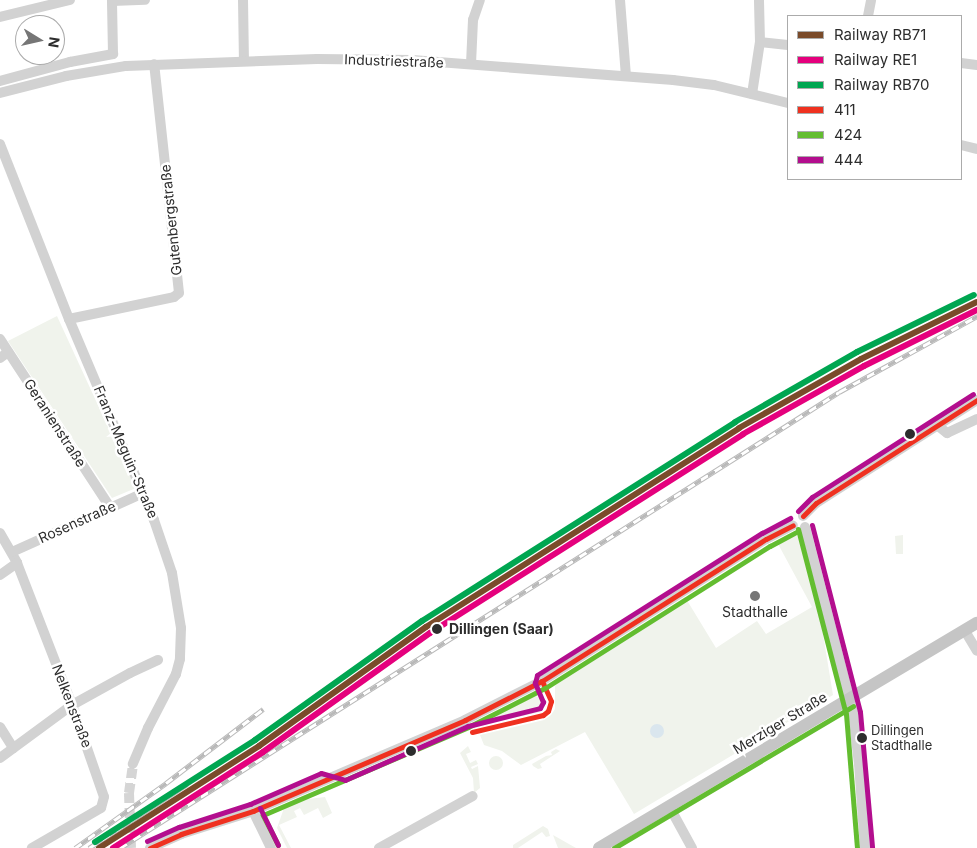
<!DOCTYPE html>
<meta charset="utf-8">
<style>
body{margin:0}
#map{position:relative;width:977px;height:848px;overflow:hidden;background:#fff;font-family:Inter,sans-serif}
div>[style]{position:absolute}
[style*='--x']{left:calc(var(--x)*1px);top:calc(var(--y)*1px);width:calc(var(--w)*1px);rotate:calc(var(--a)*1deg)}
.green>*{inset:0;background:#f0f3ec}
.round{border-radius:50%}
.water>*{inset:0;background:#dae6ee}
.minor-tunnel>*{height:10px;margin-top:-5px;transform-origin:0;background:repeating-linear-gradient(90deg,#d5d5d5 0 10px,transparent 0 15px)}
.minor>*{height:10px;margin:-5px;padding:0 5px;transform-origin:5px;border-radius:5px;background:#d2d2d2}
.major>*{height:12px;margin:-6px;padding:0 6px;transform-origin:6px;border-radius:6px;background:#c5c5c5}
.rail>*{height:4.5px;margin-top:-2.25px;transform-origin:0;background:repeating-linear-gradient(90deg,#fff 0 8px,#b9b9b9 0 16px);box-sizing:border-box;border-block:1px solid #b9b9b9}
.bus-1>*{height:5px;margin:-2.5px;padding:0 2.5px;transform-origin:2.5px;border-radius:2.5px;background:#ef3120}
.bus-2>*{height:5px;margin:-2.5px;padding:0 2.5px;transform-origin:2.5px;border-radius:2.5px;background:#63bd30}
.bus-3>*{height:5px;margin:-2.5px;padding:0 2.5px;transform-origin:2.5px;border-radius:2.5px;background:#b30e8e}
.rail-1>*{height:6px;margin:-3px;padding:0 3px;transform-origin:3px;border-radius:3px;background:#7a4b2a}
.rail-2>*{height:6px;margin:-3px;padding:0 3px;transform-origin:3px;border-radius:3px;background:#e5007d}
.rail-3>*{height:6px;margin:-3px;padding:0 3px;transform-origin:3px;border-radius:3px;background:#00a651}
.dots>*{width:14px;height:14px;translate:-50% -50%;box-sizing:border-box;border:2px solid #fff;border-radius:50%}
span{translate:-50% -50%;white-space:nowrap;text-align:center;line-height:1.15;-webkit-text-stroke:5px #fff;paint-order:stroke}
.bus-label{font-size:13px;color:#2d2d2d}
.left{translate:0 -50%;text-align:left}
.street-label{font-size:14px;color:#2d2d2d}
.poi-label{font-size:14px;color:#2d2d2d}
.stop-label{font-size:14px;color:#2d2d2d;font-weight:700}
.legend{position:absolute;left:787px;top:15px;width:175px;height:165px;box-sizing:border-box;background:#fff;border:1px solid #ababab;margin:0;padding:6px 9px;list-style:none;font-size:15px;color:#2d2d2d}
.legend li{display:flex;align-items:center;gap:10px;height:25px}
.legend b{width:25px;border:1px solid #ababab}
.north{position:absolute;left:15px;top:15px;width:50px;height:50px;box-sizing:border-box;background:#fff;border:1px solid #ababab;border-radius:50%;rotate:99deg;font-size:14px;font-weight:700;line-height:20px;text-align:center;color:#2d2d2d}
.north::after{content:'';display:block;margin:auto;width:18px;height:22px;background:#767676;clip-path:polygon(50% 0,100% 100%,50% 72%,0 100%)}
</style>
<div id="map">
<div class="green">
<div style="clip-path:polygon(57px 316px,136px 488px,112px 498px,8px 341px)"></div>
<div style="clip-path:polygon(791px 534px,801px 538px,819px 610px,833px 695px,634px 814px,585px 732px,521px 765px,502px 751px,484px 745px,480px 735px,544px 720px,551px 715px,555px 709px,555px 686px,564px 678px,685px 597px,716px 648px,757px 621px,766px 634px,812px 607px,777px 542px)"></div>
<div style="clip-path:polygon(903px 535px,903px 554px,896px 554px,895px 536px)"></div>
<div style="clip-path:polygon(530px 697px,536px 696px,542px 699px,544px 705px,541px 712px,494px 722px,471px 729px,470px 727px)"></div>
<div style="clip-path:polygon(464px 730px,463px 732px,346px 783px,346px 781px)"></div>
<div style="clip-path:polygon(468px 746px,471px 752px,466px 754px,470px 763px,476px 760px,478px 764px,471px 767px,472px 769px,478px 766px,480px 788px,474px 793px,473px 778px,460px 753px)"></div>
<div style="clip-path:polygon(556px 749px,560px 751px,540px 764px,542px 768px,538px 769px,533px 766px,532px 764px,546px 756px,552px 755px,551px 752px)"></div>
<div class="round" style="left:489px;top:756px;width:14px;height:14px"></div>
<div style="clip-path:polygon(325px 797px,332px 813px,323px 818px,318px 808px,304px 815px,300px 808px,294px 811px,297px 817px,279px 825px,291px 848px,287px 848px,277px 828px,284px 808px,308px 799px)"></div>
<div style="clip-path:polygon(543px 826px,548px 829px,550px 836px,546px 837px,542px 832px,518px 848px,513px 848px,513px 845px)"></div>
<div style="clip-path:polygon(553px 835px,576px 848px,558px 848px)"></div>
</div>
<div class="water">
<div class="round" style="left:650px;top:724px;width:14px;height:14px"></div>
</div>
<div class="minor-tunnel">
<div style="--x:131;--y:848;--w:55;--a:-92.1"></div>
<div style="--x:129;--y:793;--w:29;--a:-82"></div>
</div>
<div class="minor">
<div style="--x:243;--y:0;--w:61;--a:89.1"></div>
<div style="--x:620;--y:0;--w:76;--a:85.5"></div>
<div style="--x:112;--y:1;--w:33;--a:-2"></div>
<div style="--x:868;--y:16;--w:16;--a:-79"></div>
<div style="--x:0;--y:17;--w:72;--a:-13.7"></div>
<div style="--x:760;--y:42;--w:28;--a:6"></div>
<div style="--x:961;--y:63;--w:16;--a:7"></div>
<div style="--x:471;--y:64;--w:44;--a:-87.4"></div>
<div style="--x:473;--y:20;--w:21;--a:-71"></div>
<div style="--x:0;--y:81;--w:73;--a:-15.2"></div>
<div style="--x:70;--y:62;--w:44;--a:-10.5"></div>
<div style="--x:113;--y:54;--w:54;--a:-91.1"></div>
<div style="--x:0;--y:93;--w:68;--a:-14.4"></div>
<div style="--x:66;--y:76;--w:61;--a:-9.5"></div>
<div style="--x:126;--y:66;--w:191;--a:-2.1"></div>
<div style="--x:317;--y:59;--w:95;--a:0.6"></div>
<div style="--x:412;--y:60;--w:262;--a:4.4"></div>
<div style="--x:673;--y:80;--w:41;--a:7"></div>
<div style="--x:714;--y:85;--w:76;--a:13.7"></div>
<div style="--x:752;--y:94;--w:53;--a:-81.3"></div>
<div style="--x:760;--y:42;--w:42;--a:-91.4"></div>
<div style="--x:0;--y:144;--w:188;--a:68.5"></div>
<div style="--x:69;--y:319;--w:218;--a:67.1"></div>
<div style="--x:154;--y:520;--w:56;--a:71.2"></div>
<div style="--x:172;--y:573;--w:56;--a:80.7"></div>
<div style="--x:181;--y:628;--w:31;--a:92"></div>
<div style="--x:180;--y:659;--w:16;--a:105"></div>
<div style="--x:176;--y:674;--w:61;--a:117.4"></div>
<div style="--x:148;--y:728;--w:39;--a:113"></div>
<div style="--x:961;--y:145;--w:16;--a:14"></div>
<div style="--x:69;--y:319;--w:107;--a:-11.8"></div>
<div style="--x:174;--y:297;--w:6;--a:-39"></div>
<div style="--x:179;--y:293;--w:230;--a:-96.2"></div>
<div style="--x:0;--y:339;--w:201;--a:56.8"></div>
<div style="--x:0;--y:358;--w:10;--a:-37"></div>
<div style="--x:937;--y:425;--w:13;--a:39"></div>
<div style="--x:947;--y:433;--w:33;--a:-25"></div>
<div style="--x:803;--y:516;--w:18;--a:-45"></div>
<div style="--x:816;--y:503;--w:191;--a:-32.6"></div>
<div style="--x:805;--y:527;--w:192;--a:75.5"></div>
<div style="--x:853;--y:713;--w:51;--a:83.3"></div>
<div style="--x:859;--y:764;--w:84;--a:85.9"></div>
<div style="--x:0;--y:533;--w:34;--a:60"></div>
<div style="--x:17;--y:563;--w:152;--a:68.8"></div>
<div style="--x:72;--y:705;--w:97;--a:70.8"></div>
<div style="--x:104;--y:797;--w:11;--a:105"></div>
<div style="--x:101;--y:808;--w:80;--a:149.9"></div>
<div style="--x:12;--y:552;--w:144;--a:-24.2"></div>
<div style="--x:0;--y:575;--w:21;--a:-35"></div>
<div style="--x:965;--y:631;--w:23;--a:59"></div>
<div style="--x:0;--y:727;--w:25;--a:58"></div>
<div style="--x:0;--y:758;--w:89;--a:-36.4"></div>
<div style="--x:72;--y:705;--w:66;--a:-28.9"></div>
<div style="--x:130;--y:673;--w:31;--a:-25"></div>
<div style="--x:669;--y:806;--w:48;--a:61.3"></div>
<div style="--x:253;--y:811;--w:41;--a:64.1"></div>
<div style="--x:150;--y:848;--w:34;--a:-24"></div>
<div style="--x:181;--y:834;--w:76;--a:-17.7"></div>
<div style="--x:253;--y:811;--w:231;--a:-23.2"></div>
<div style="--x:465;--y:720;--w:86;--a:-26.9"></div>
<div style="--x:542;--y:681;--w:265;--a:-32.4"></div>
<div style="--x:766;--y:539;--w:30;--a:-27"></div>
<div style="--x:379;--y:848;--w:107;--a:-29"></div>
</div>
<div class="major">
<div style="--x:599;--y:848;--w:440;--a:-30.8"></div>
</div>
<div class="rail">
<div style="--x:75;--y:848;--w:112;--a:-35.5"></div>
<div style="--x:166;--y:783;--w:122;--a:-37.3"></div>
<div style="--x:89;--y:848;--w:117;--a:-33.1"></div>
<div style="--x:120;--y:848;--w:851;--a:-32.38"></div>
<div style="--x:839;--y:392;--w:158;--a:-28.8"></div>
</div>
<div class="bus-1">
<div style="--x:803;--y:516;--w:18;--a:-45"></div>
<div style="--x:816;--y:503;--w:191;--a:-32.6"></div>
<div style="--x:472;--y:732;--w:73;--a:-13.5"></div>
<div style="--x:543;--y:715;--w:6;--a:-39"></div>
<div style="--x:548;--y:711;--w:10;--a:-73"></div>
<div style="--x:551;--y:701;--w:22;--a:-114"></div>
<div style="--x:150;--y:848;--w:34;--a:-24"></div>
<div style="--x:181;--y:834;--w:76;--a:-17.7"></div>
<div style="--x:253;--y:811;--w:231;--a:-23.2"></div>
<div style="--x:465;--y:720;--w:86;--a:-26.9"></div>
<div style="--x:542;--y:681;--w:265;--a:-32.4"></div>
<div style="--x:766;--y:539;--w:30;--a:-27"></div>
</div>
<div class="bus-2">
<div style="--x:798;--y:529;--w:191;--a:75.5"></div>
<div style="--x:846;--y:714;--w:134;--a:85.3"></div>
<div style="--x:278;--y:845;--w:34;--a:-117"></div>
<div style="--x:263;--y:815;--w:223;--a:-23.2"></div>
<div style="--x:468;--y:727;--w:86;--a:-26.9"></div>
<div style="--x:545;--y:688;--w:266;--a:-32.3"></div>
<div style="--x:770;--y:546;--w:30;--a:-28"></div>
<div style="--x:614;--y:848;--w:278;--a:-30.7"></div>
</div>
<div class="bus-3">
<div style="--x:798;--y:511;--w:20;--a:-45"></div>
<div style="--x:812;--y:497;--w:191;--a:-32.6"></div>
<div style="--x:812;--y:525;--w:193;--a:75.6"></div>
<div style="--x:860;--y:712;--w:136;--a:84.9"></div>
<div style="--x:260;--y:808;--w:41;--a:64.1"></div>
<div style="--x:147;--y:841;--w:35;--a:-24"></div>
<div style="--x:179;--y:827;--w:75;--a:-17.9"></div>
<div style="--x:250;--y:804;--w:77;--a:-23.6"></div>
<div style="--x:321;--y:773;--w:25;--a:16"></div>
<div style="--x:345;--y:780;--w:134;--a:-23.7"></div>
<div style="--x:468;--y:726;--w:74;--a:-14"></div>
<div style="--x:540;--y:708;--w:7;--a:-63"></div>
<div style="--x:543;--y:702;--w:21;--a:-113"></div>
<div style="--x:535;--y:683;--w:8;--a:-76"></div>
<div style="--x:537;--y:675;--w:266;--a:-32.3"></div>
<div style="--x:762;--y:533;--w:32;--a:-28"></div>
</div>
<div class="rail-1">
<div style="--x:99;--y:848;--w:190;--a:-32.5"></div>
<div style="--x:259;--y:746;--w:205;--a:-35.5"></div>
<div style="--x:426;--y:627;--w:371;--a:-32.4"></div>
<div style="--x:739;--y:428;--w:140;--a:-29.5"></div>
<div style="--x:861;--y:359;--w:129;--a:-26.2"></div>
</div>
<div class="rail-2">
<div style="--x:113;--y:848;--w:178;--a:-32.6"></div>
<div style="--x:263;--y:752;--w:205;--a:-35.5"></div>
<div style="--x:430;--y:633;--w:371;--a:-32.4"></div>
<div style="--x:743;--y:434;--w:139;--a:-29.3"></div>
<div style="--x:864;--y:366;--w:126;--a:-26.4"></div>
</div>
<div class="rail-3">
<div style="--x:95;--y:842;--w:190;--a:-32.5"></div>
<div style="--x:255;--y:740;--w:205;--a:-35.5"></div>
<div style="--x:422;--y:621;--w:371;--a:-32.4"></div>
<div style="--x:735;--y:422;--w:141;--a:-29.8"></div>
<div style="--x:857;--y:352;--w:130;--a:-26"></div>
</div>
<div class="dots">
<div style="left:910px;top:434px;background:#2d2d2d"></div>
<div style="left:755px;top:596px;background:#767676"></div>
<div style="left:437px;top:629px;background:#2d2d2d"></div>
<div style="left:862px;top:738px;background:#2d2d2d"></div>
<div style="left:411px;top:751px;background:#2d2d2d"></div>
</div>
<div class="bus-label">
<span class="left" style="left:871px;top:738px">Dillingen<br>Stadthalle</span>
</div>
<div class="street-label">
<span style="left:394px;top:61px;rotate:2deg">Industriestraße</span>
<span style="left:171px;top:220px;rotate:-96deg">Gutenbergstraße</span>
<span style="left:55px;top:423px;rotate:57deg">Geranienstraße</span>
<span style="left:126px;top:452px;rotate:67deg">Franz-Meguin-Straße</span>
<span style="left:77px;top:522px;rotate:-24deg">Rosenstraße</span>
<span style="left:72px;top:706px;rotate:69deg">Nelkenstraße</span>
<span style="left:780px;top:723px;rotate:-31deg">Merziger Straße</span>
</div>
<div class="poi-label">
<span style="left:755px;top:612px">Stadthalle</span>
</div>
<div class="stop-label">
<span class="left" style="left:449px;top:629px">Dillingen (Saar)</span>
</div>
<ul class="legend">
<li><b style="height:6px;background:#7a4b2a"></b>Railway RB71</li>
<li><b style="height:6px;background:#e5007d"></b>Railway RE1</li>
<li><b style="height:6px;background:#00a651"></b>Railway RB70</li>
<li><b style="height:6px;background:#ef3120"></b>411</li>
<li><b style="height:6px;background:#63bd30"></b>424</li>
<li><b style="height:6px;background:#b30e8e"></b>444</li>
</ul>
<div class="north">N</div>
</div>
